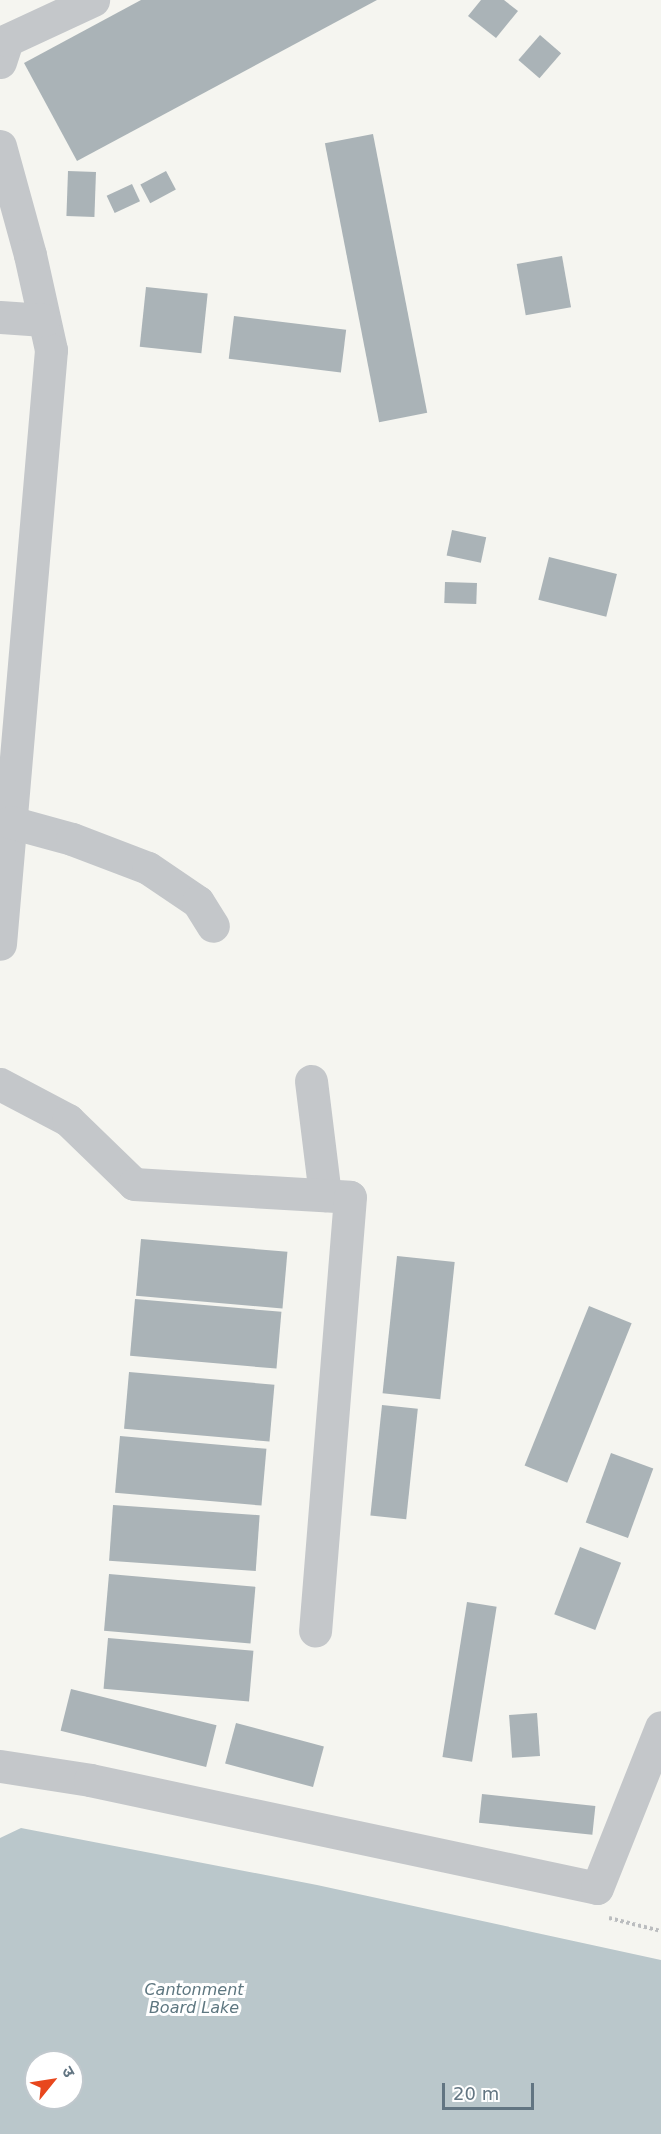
<!DOCTYPE html>
<meta charset="utf-8">
<style>
body{margin:0}
#map{position:relative;width:661px;height:2134px;overflow:hidden;background:#f5f5f0;font-family:"DejaVu Sans","Noto Sans Devanagari",sans-serif}
div>[style]{position:absolute}
[style*='--x']{left:calc(var(--x)*1px);top:calc(var(--y)*1px);width:calc(var(--w)*1px);rotate:calc(var(--a)*1deg)}
.water>*{inset:0;background:#bac7cb}
.building>*{inset:0;background:#aab3b7;transform-origin:0 0}
.path>*{height:4px;margin-top:-2px;transform-origin:0;background:repeating-linear-gradient(90deg,#bbbdbf 0 3px,transparent 0 6px)}
.minor>*{height:33px;margin:-16.5px;padding:0 16.5px;transform-origin:16.5px;border-radius:16.5px;background:#c4c7ca}
span{translate:-50% -50%;white-space:nowrap;text-align:center;line-height:1.15;-webkit-text-stroke:6px #fff;paint-order:stroke}
.water-label{font-size:16px;color:#5e7780;font-style:italic}
.north{position:absolute;left:24px;top:2050px;width:60px;height:60px;box-sizing:border-box;background:#fff;border:2px solid #c0c8cd;border-radius:50%;rotate:60deg;font-size:16px;font-weight:700;line-height:24px;text-align:center;color:#627582}
.north::after{content:'';display:block;margin:auto;width:21px;height:27px;background:#e8471d;clip-path:polygon(50% 0,100% 100%,50% 72%,0 100%)}
.scale{position:absolute;left:442px;top:2083px;width:92px;height:27px;box-sizing:border-box;border:3px solid #627582;border-top:0;padding-left:8px;font-size:18px;line-height:21px;white-space:nowrap;color:#627582;-webkit-text-stroke:4px #fff;paint-order:stroke}
</style>
<div id="map">
<div class="water">
<div style="clip-path:polygon(evenodd,21px 1828px,317px 1885px,661px 1960px,661px 2134px,0 2134px,0 1838px,21px 1828px,36px 2062px,72px 2062px,72px 2098px,36px 2098px,36px 2062px)"></div>
</div>
<div class="building">
<div style="clip-path:polygon(141px 0,377px 0,77px 161px,24px 63px)"></div>
<div style="clip-path:polygon(481px 0,504px 0,518px 11px,496px 38px,468px 16px)"></div>
<div style="left:540px;top:35px;width:28px;height:33px;rotate:41deg"></div>
<div style="left:373px;top:134px;width:284px;height:49px;rotate:79deg"></div>
<div style="left:68px;top:171px;width:28px;height:45px;rotate:2deg"></div>
<div style="left:166px;top:171px;width:21px;height:29px;rotate:62deg"></div>
<div style="left:132px;top:184px;width:19px;height:28px;rotate:65deg"></div>
<div style="left:562px;top:256px;width:52px;height:46px;rotate:80deg"></div>
<div style="left:146px;top:287px;width:62px;height:60px;rotate:6deg"></div>
<div style="left:234px;top:316px;width:113px;height:43px;rotate:7deg"></div>
<div style="left:452px;top:530px;width:35px;height:26px;rotate:12deg"></div>
<div style="left:549px;top:557px;width:70px;height:44px;rotate:14deg"></div>
<div style="left:445px;top:582px;width:32px;height:21px;rotate:2deg"></div>
<div style="left:141px;top:1239px;width:147px;height:57px;rotate:5deg"></div>
<div style="left:397px;top:1256px;width:58px;height:138px;rotate:6deg"></div>
<div style="left:135px;top:1299px;width:147px;height:57px;rotate:5deg"></div>
<div style="left:589px;top:1306px;width:46px;height:172px;rotate:22deg"></div>
<div style="left:129px;top:1372px;width:146px;height:57px;rotate:5deg"></div>
<div style="left:382px;top:1405px;width:36px;height:111px;rotate:6deg"></div>
<div style="left:120px;top:1436px;width:147px;height:57px;rotate:5deg"></div>
<div style="left:611px;top:1453px;width:45px;height:74px;rotate:20deg"></div>
<div style="left:113px;top:1505px;width:147px;height:56px;rotate:4deg"></div>
<div style="left:580px;top:1547px;width:44px;height:72px;rotate:21deg"></div>
<div style="left:109px;top:1574px;width:147px;height:57px;rotate:5deg"></div>
<div style="left:467px;top:1602px;width:30px;height:157px;rotate:9deg"></div>
<div style="left:108px;top:1638px;width:146px;height:51px;rotate:5deg"></div>
<div style="left:71px;top:1689px;width:150px;height:43px;rotate:14deg"></div>
<div style="left:537px;top:1713px;width:43px;height:28px;rotate:86deg"></div>
<div style="left:236px;top:1723px;width:91px;height:42px;rotate:15deg"></div>
<div style="left:482px;top:1794px;width:114px;height:29px;rotate:6deg"></div>
</div>
<div class="path">
<div style="--x:609;--y:1918;--w:54;--a:14"></div>
</div>
<div class="minor">
<div style="--x:0;--y:62;--w:23;--a:-72"></div>
<div style="--x:7;--y:40;--w:95;--a:-24.9"></div>
<div style="--x:0;--y:146;--w:113;--a:74.6"></div>
<div style="--x:30;--y:255;--w:97;--a:77.5"></div>
<div style="--x:51;--y:350;--w:596;--a:94.91"></div>
<div style="--x:0;--y:317;--w:44;--a:3.9"></div>
<div style="--x:10;--y:822;--w:64;--a:15.3"></div>
<div style="--x:72;--y:839;--w:81;--a:20.9"></div>
<div style="--x:148;--y:868;--w:60;--a:34.2"></div>
<div style="--x:198;--y:902;--w:28;--a:58"></div>
<div style="--x:311;--y:1081;--w:115;--a:83"></div>
<div style="--x:0;--y:1084;--w:77;--a:27.9"></div>
<div style="--x:68;--y:1120;--w:92;--a:44.1"></div>
<div style="--x:134;--y:1184;--w:216;--a:3.4"></div>
<div style="--x:350;--y:1197;--w:435;--a:94.6"></div>
<div style="--x:0;--y:1766;--w:91;--a:8.8"></div>
<div style="--x:90;--y:1780;--w:518;--a:12.03"></div>
<div style="--x:597;--y:1888;--w:173;--a:-68.3"></div>
</div>
<div class="water-label">
<span style="left:194px;top:1999px">Cantonment<br>Board Lake</span>
</div>
<div class="north">उ</div>
<div class="scale">20 m</div>
</div>
